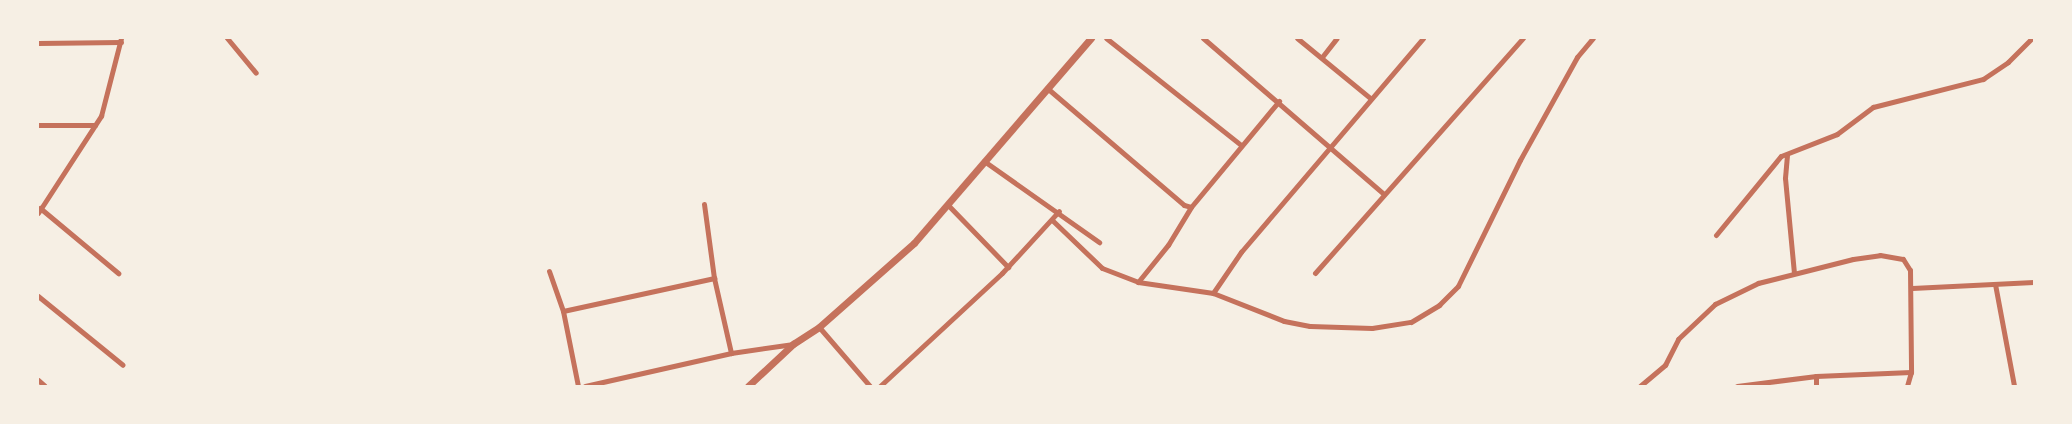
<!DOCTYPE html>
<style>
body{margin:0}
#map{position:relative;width:2072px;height:424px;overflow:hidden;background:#f6efe4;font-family:"PT Sans Narrow",sans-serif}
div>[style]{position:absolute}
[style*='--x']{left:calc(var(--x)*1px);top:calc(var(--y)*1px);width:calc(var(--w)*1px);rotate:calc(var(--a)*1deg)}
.minor>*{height:5px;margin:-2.5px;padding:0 2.5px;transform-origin:2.5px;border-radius:2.5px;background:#c5725c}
.tertiary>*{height:7px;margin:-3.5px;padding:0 3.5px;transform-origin:3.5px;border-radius:3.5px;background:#c5725c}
span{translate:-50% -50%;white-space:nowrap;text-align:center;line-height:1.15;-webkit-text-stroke:5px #f6efe4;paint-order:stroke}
.frame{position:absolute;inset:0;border:39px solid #f6efe4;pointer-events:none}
</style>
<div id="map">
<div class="minor">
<div style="--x:227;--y:38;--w:45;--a:50.4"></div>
<div style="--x:1106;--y:38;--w:172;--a:38.4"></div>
<div style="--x:1203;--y:38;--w:239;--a:40.8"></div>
<div style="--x:1297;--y:38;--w:94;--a:39.4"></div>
<div style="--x:38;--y:43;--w:83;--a:-0.7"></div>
<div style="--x:1322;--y:57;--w:24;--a:-52"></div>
<div style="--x:1047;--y:88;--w:180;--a:40.5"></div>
<div style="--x:1184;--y:205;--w:7;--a:16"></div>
<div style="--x:38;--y:125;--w:57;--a:0"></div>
<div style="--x:1787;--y:155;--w:23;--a:95"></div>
<div style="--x:1785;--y:178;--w:95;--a:84.6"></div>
<div style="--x:984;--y:161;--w:141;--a:35.2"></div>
<div style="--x:704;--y:204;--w:75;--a:82.3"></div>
<div style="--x:714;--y:278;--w:77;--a:77.2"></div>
<div style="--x:947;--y:204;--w:88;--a:45.9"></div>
<div style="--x:40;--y:208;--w:102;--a:39.8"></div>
<div style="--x:38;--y:213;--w:116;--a:-57"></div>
<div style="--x:101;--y:116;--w:81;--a:-75.6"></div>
<div style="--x:1052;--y:220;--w:69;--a:43.8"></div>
<div style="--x:1102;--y:268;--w:39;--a:21"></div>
<div style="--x:1138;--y:282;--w:76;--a:8.3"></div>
<div style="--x:1213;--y:293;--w:76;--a:21.5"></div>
<div style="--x:1284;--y:321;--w:26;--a:11"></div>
<div style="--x:1310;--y:326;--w:62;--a:1.8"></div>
<div style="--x:1372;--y:328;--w:39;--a:-9"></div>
<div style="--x:1411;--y:322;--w:33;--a:-31"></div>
<div style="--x:1439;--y:305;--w:27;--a:-45"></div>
<div style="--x:1458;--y:286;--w:140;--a:-63.8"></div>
<div style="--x:1520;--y:160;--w:118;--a:-61"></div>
<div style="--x:1577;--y:57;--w:25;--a:-50"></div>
<div style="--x:1716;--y:235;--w:102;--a:-50.6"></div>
<div style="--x:1781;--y:156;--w:60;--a:-21.4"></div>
<div style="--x:1837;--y:134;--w:45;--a:-36.9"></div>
<div style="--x:1873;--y:107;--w:114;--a:-14.3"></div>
<div style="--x:1983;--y:79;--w:30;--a:-34"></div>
<div style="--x:2008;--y:62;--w:34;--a:-45"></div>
<div style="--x:549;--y:271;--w:42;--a:70.7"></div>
<div style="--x:563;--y:311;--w:76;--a:78.7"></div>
<div style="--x:1315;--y:273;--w:314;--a:-48.5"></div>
<div style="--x:1138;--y:282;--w:48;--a:-51"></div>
<div style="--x:1168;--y:245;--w:44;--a:-58.8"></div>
<div style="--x:1191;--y:207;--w:138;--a:-50.3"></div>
<div style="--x:1995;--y:284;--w:104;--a:79.4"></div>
<div style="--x:1912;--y:288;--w:122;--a:-2.8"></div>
<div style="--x:1213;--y:293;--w:50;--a:-55.7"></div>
<div style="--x:1241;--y:252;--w:281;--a:-49.6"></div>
<div style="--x:38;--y:296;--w:109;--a:39.1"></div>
<div style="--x:563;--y:311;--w:155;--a:-12.3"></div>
<div style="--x:819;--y:327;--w:78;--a:49.2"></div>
<div style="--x:1816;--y:376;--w:10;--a:90"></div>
<div style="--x:38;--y:380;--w:9;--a:41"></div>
<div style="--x:585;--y:386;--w:150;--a:-12.7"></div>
<div style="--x:731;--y:353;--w:63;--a:-8.3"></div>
<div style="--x:880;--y:386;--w:166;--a:-42.8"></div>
<div style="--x:1002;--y:273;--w:84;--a:-47.4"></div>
<div style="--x:1640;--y:386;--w:33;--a:-40"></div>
<div style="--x:1665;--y:365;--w:29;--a:-63"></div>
<div style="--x:1678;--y:339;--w:51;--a:-43.4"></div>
<div style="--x:1715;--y:304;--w:48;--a:-26"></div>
<div style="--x:1758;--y:283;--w:98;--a:-14.2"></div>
<div style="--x:1853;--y:259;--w:27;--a:-8"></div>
<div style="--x:1880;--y:255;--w:23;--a:10"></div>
<div style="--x:1903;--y:259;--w:13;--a:58"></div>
<div style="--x:1910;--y:270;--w:102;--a:89.4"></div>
<div style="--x:1911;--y:372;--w:15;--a:106"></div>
<div style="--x:1737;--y:386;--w:80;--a:-7.2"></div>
<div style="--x:1816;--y:376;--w:95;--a:-2.4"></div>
</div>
<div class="tertiary">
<div style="--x:748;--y:386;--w:62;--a:-43"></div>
<div style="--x:793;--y:344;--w:31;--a:-33"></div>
<div style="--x:819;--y:327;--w:127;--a:-41.5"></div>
<div style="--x:914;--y:243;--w:271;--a:-49.2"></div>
</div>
<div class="frame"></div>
</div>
